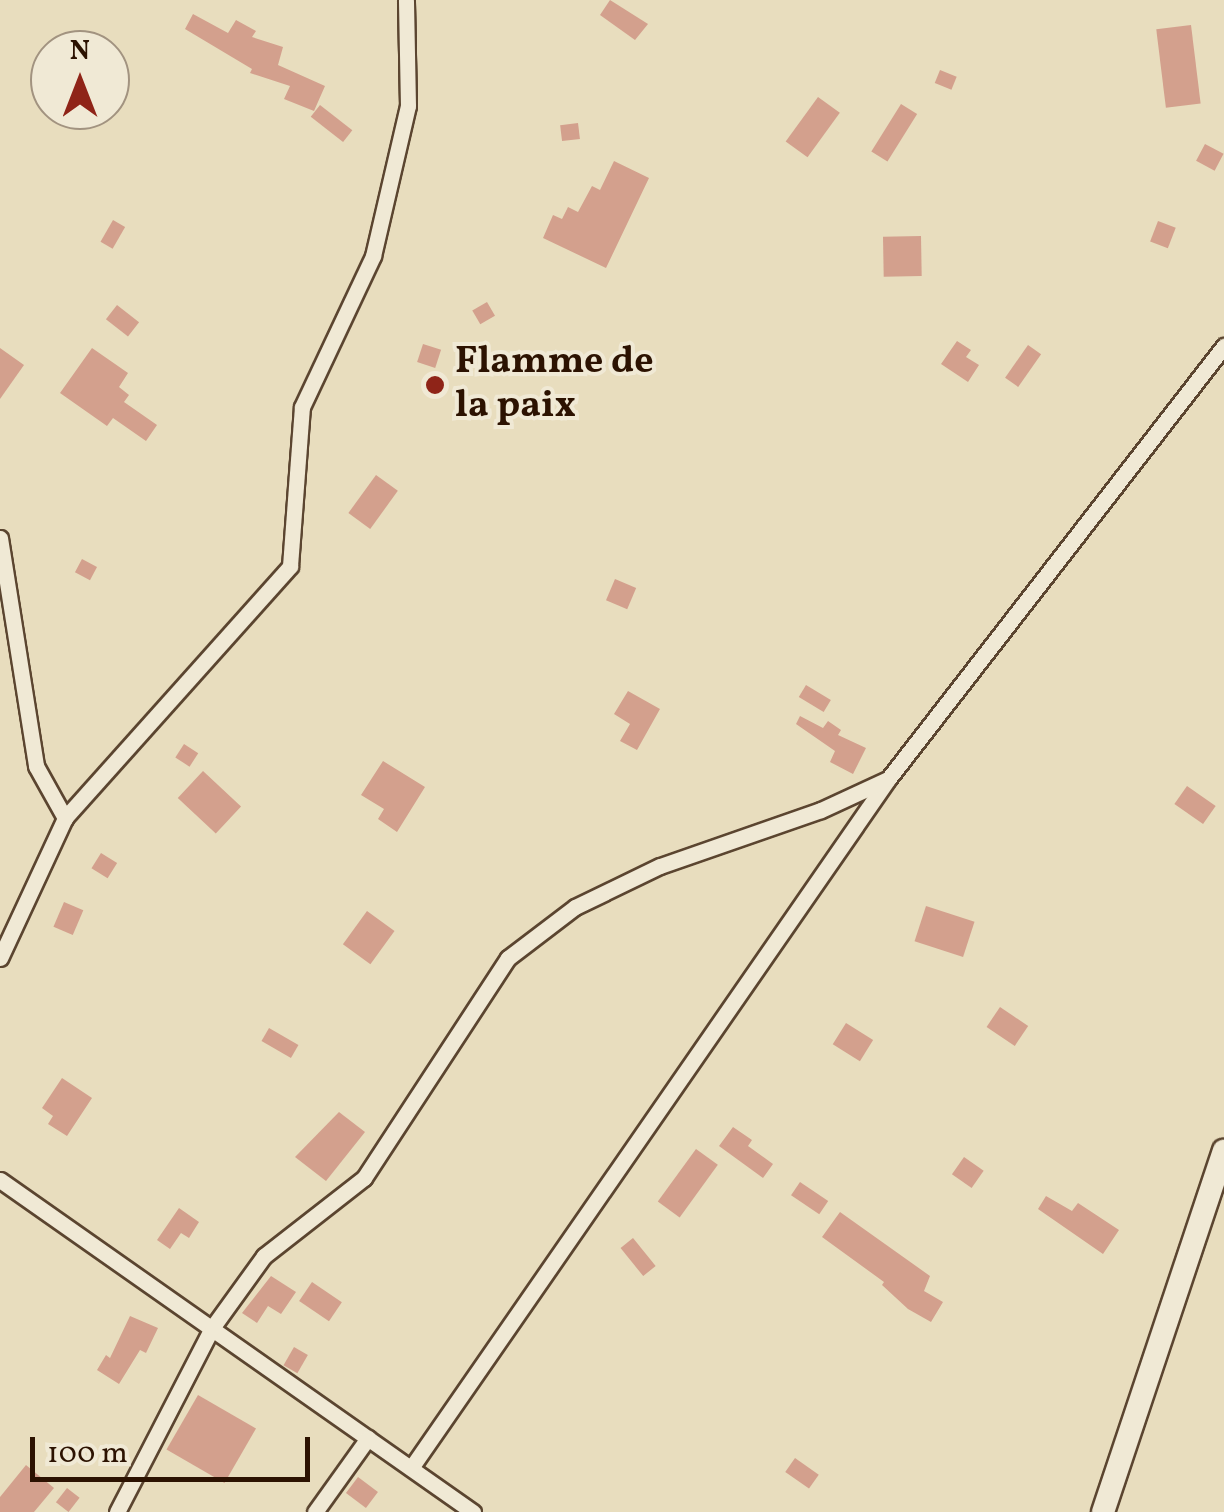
<!DOCTYPE html>
<style>
body{margin:0}
#map{position:relative;width:1224px;height:1512px;overflow:hidden;background:#e8ddbe;font-family:Vollkorn,serif}
div>[style]{position:absolute}
[style*='--x']{left:calc(var(--x)*1px);top:calc(var(--y)*1px);width:calc(var(--w)*1px);rotate:calc(var(--a)*1deg)}
.building>*{inset:0;background:#d3a08d;transform-origin:0 0}
.roads{filter:drop-shadow(2px 0 #5b4530) drop-shadow(-2px 0 #5b4530) drop-shadow(0 2px #5b4530) drop-shadow(0 -2px #5b4530)}
.minor>*{height:15px;margin:-7.5px;padding:0 7.5px;transform-origin:7.5px;border-radius:7.5px;background:#f0e9d5}
.secondary>*{height:22px;margin:-11px;padding:0 11px;transform-origin:11px;border-radius:11px;background:#f0e9d5}
.dots>*{width:28px;height:28px;translate:-50% -50%;box-sizing:border-box;border:5px solid #f0e9d5;border-radius:50%}
span{translate:-50% -50%;white-space:nowrap;text-align:center;line-height:1.15;-webkit-text-stroke:8px #f0e9d5;paint-order:stroke}
.poi-label{font-size:38px;color:#2c1201;font-weight:700}
.left{translate:0 -50%;text-align:left}
.north{position:absolute;left:30px;top:30px;width:100px;height:100px;box-sizing:border-box;background:#f0e9d5;border:2px solid #a29380;border-radius:50%;rotate:0deg;font-size:28px;font-weight:700;line-height:40px;text-align:center;color:#2c1201}
.north::after{content:'';display:block;margin:auto;width:35px;height:45px;background:#8f2418;clip-path:polygon(50% 0,100% 100%,50% 72%,0 100%)}
.scale{position:absolute;left:30px;top:1437px;width:280px;height:45px;box-sizing:border-box;border:5px solid #2c1201;border-top:0;padding-left:12px;font-size:30px;line-height:35px;white-space:nowrap;color:#2c1201;-webkit-text-stroke:8px #f0e9d5;paint-order:stroke}
</style>
<div id="map">
<div class="building">
<div style="clip-path:polygon(610px 0,648px 24px,635px 40px,600px 15px)"></div>
<div style="clip-path:polygon(193px 14px,228px 33px,236px 20px,256px 31px,252px 37px,283px 47px,278px 65px,325px 86px,314px 111px,284px 99px,290px 86px,250px 73px,252px 69px,185px 29px)"></div>
<div style="left:1191px;top:25px;width:79px;height:35px;rotate:83deg"></div>
<div style="left:940px;top:70px;width:18px;height:14px;rotate:22deg"></div>
<div style="left:818px;top:97px;width:27px;height:55px;rotate:36deg"></div>
<div style="left:901px;top:104px;width:19px;height:56px;rotate:32deg"></div>
<div style="left:320px;top:105px;width:41px;height:15px;rotate:38deg"></div>
<div style="left:578px;top:123px;width:16px;height:18px;rotate:83deg"></div>
<div style="left:1205px;top:144px;width:21px;height:19px;rotate:28deg"></div>
<div style="clip-path:polygon(614px 161px,649px 178px,606px 268px,543px 238px,553px 215px,562px 219px,568px 207px,578px 212px,592px 186px,600px 190px)"></div>
<div style="left:113px;top:220px;width:14px;height:25px;rotate:30deg"></div>
<div style="left:1158px;top:221px;width:19px;height:22px;rotate:21deg"></div>
<div style="left:921px;top:236px;width:40px;height:38px;rotate:89deg"></div>
<div style="left:487px;top:302px;width:16px;height:17px;rotate:60deg"></div>
<div style="left:117px;top:305px;width:28px;height:18px;rotate:38deg"></div>
<div style="clip-path:polygon(957px 341px,971px 350px,966px 357px,979px 365px,968px 382px,941px 364px)"></div>
<div style="left:423px;top:344px;width:19px;height:19px;rotate:18deg"></div>
<div style="left:1028px;top:345px;width:16px;height:40px;rotate:35deg"></div>
<div style="clip-path:polygon(0 348px,24px 365px,0 399px)"></div>
<div style="clip-path:polygon(92px 348px,128px 373px,119px 387px,129px 395px,124px 402px,157px 425px,146px 441px,113px 418px,107px 426px,60px 393px)"></div>
<div style="left:376px;top:475px;width:27px;height:47px;rotate:36deg"></div>
<div style="left:82px;top:559px;width:17px;height:15px;rotate:28deg"></div>
<div style="left:615px;top:579px;width:23px;height:23px;rotate:23deg"></div>
<div style="left:806px;top:685px;width:29px;height:14px;rotate:31deg"></div>
<div style="clip-path:polygon(628px 691px,660px 709px,637px 750px,620px 741px,630px 724px,614px 714px)"></div>
<div style="clip-path:polygon(800px 716px,823px 728px,828px 721px,841px 730px,838px 735px,866px 748px,853px 774px,830px 762px,835px 751px,796px 724px)"></div>
<div style="left:184px;top:744px;width:17px;height:16px;rotate:33deg"></div>
<div style="clip-path:polygon(383px 761px,425px 787px,397px 832px,378px 819px,384px 809px,361px 795px)"></div>
<div style="left:203px;top:771px;width:52px;height:37px;rotate:43deg"></div>
<div style="left:1187px;top:786px;width:35px;height:22px;rotate:35deg"></div>
<div style="left:101px;top:853px;width:19px;height:18px;rotate:32deg"></div>
<div style="left:64px;top:902px;width:21px;height:27px;rotate:23deg"></div>
<div style="left:926px;top:906px;width:51px;height:37px;rotate:18deg"></div>
<div style="left:367px;top:911px;width:34px;height:41px;rotate:36deg"></div>
<div style="left:1000px;top:1007px;width:34px;height:24px;rotate:34deg"></div>
<div style="left:846px;top:1023px;width:32px;height:25px;rotate:32deg"></div>
<div style="left:269px;top:1028px;width:34px;height:15px;rotate:30deg"></div>
<div style="clip-path:polygon(62px 1078px,92px 1098px,67px 1136px,48px 1124px,53px 1116px,42px 1108px)"></div>
<div style="clip-path:polygon(339px 1112px,365px 1132px,326px 1181px,295px 1157px)"></div>
<div style="clip-path:polygon(733px 1127px,752px 1140px,748px 1146px,773px 1164px,763px 1178px,719px 1146px)"></div>
<div style="left:696px;top:1149px;width:27px;height:65px;rotate:36deg"></div>
<div style="left:964px;top:1157px;width:24px;height:21px;rotate:35deg"></div>
<div style="left:800px;top:1182px;width:34px;height:16px;rotate:34deg"></div>
<div style="clip-path:polygon(1046px 1196px,1072px 1211px,1078px 1203px,1119px 1230px,1103px 1254px,1038px 1209px)"></div>
<div style="clip-path:polygon(179px 1208px,199px 1222px,189px 1238px,181px 1233px,170px 1249px,157px 1240px)"></div>
<div style="clip-path:polygon(840px 1212px,930px 1276px,924px 1291px,943px 1302px,931px 1322px,908px 1309px,882px 1285px,884px 1282px,822px 1237px)"></div>
<div style="left:633px;top:1238px;width:36px;height:16px;rotate:51deg"></div>
<div style="clip-path:polygon(271px 1276px,296px 1292px,281px 1314px,268px 1306px,257px 1323px,242px 1313px)"></div>
<div style="left:312px;top:1282px;width:36px;height:23px;rotate:34deg"></div>
<div style="clip-path:polygon(130px 1316px,158px 1328px,146px 1353px,140px 1350px,119px 1384px,97px 1370px,106px 1355px,110px 1358px)"></div>
<div style="left:294px;top:1347px;width:16px;height:21px;rotate:30deg"></div>
<div style="left:198px;top:1395px;width:67px;height:63px;rotate:30deg"></div>
<div style="left:795px;top:1458px;width:29px;height:17px;rotate:35deg"></div>
<div style="clip-path:polygon(26px 1465px,54px 1488px,34px 1512px,0 1512px,0 1497px)"></div>
<div style="left:358px;top:1477px;width:25px;height:20px;rotate:37deg"></div>
<div style="left:67px;top:1488px;width:16px;height:18px;rotate:38deg"></div>
</div>
<div class="roads">
<div class="minor">
<div style="--x:0;--y:538;--w:231;--a:81"></div>
<div style="--x:36;--y:766;--w:60;--a:60.9"></div>
<div style="--x:0;--y:958;--w:154;--a:-65.1"></div>
<div style="--x:65;--y:818;--w:338;--a:-48.2"></div>
<div style="--x:290;--y:566;--w:159;--a:-85.7"></div>
<div style="--x:302;--y:407;--w:167;--a:-64.8"></div>
<div style="--x:373;--y:256;--w:154;--a:-76.9"></div>
<div style="--x:408;--y:106;--w:106;--a:-91.1"></div>
<div style="--x:0;--y:1180;--w:578;--a:35.07"></div>
<div style="--x:411;--y:1468;--w:839;--a:-55.29"></div>
<div style="--x:889;--y:778;--w:547;--a:-52.21"></div>
<div style="--x:117;--y:1512;--w:207;--a:-62.7"></div>
<div style="--x:212;--y:1328;--w:89;--a:-54.2"></div>
<div style="--x:264;--y:1256;--w:127;--a:-38"></div>
<div style="--x:364;--y:1178;--w:263;--a:-56.8"></div>
<div style="--x:508;--y:958;--w:84;--a:-37.3"></div>
<div style="--x:575;--y:907;--w:94;--a:-25.8"></div>
<div style="--x:660;--y:866;--w:170;--a:-19.2"></div>
<div style="--x:821;--y:810;--w:72;--a:-24.8"></div>
<div style="--x:315;--y:1512;--w:91;--a:-54.4"></div>
</div>
<div class="secondary">
<div style="--x:1103;--y:1512;--w:381;--a:-71.5"></div>
</div>
</div>
<div class="dots">
<div style="left:435px;top:385px;background:#8f2418"></div>
</div>
<div class="poi-label">
<span class="left" style="left:455px;top:385px">Flamme de<br>la paix</span>
</div>
<div class="north">N</div>
<div class="scale">100 m</div>
</div>
